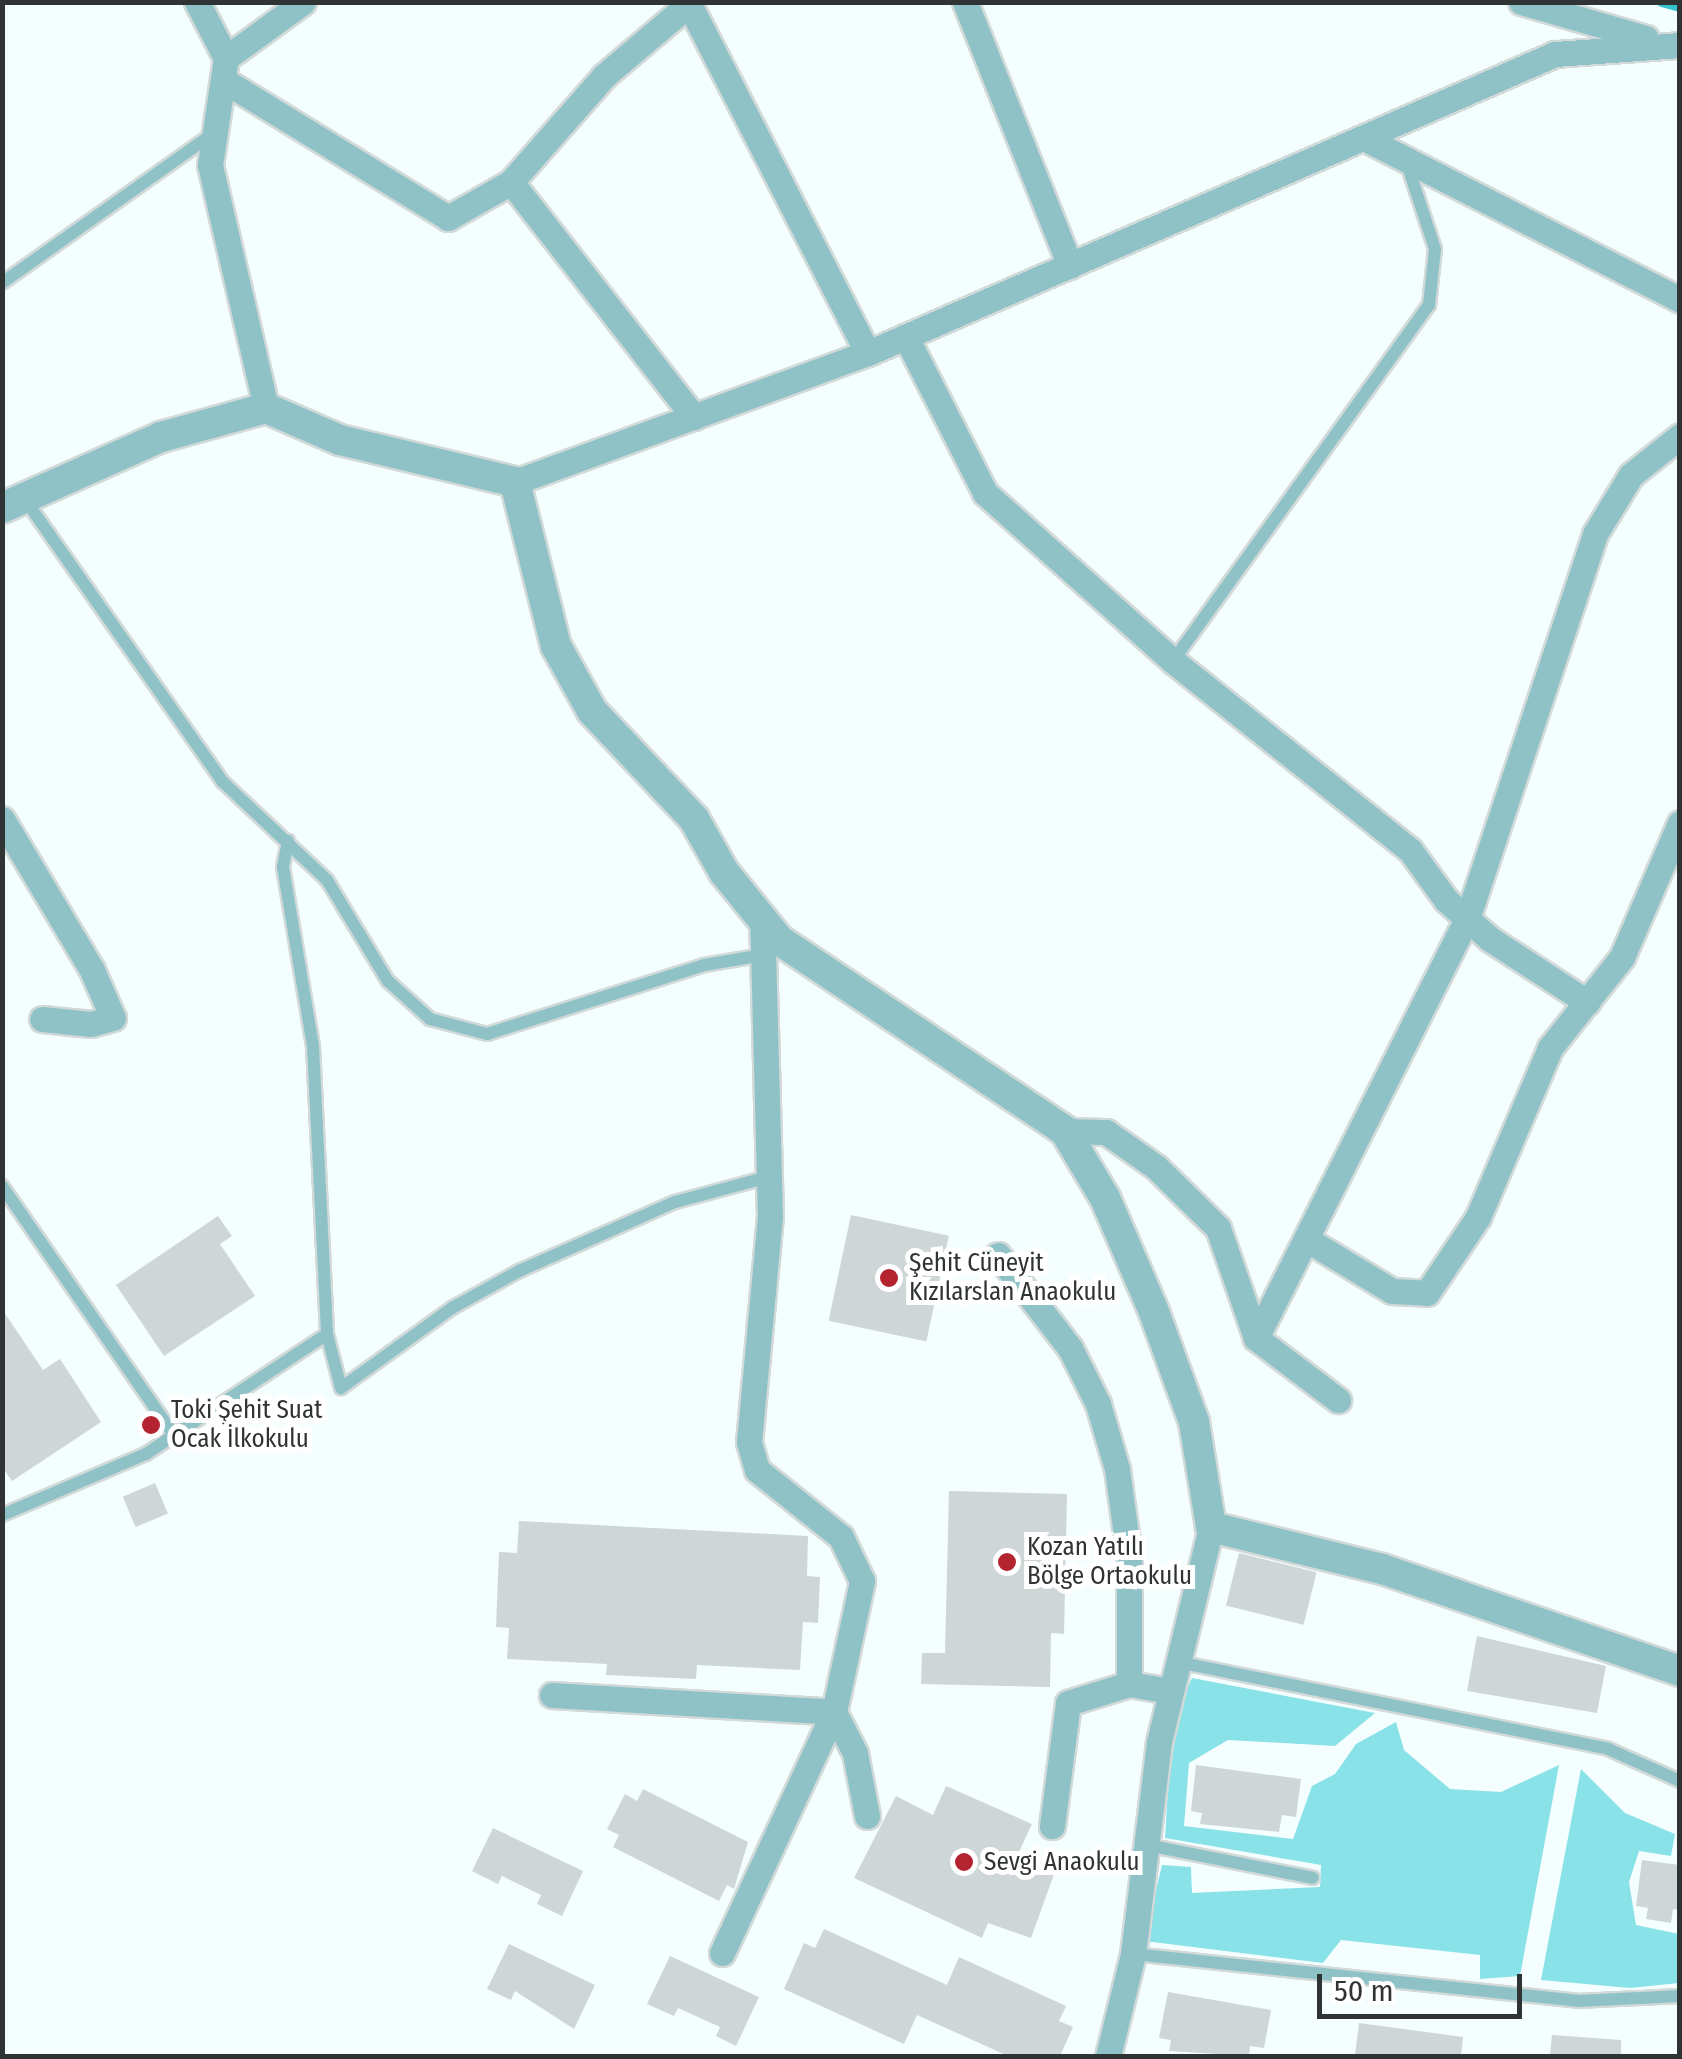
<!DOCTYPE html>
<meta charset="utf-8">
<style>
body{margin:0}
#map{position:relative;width:1682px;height:2059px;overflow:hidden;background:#f5fefe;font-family:"Fira Sans Condensed",sans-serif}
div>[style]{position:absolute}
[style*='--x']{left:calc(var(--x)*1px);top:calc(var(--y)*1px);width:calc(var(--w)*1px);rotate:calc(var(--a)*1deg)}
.green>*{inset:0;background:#8ae2e9}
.stream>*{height:9px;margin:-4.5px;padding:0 4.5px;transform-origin:4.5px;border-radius:4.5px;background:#34c4cf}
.building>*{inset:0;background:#ced6d7;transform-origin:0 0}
.roads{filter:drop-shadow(2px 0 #d2d9d9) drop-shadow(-2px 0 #d2d9d9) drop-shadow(0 2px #d2d9d9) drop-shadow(0 -2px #d2d9d9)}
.service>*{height:12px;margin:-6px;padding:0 6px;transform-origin:6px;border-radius:6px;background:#8fc2c6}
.minor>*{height:25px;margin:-12.5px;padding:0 12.5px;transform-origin:12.5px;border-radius:12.5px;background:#8fc2c6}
.tertiary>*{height:30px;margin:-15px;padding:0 15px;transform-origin:15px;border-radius:15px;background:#8fc2c6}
.dots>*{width:28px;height:28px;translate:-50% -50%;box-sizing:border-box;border:5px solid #fff;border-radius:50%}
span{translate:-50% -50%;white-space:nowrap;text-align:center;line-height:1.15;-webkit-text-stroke:10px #fff;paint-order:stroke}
.poi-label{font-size:25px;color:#303333}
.left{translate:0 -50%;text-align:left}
.frame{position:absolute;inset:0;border:5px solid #303333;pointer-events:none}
.scale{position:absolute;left:1317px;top:1974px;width:205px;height:45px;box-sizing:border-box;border:5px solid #303333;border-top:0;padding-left:12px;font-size:30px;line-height:35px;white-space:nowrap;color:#303333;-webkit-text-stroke:8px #fff;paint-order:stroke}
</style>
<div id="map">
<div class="green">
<div style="clip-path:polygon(1192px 1678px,1375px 1713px,1335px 1746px,1228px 1740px,1189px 1763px,1184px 1826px,1293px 1839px,1312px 1786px,1335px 1774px,1356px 1744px,1396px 1722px,1404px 1750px,1450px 1789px,1501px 1792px,1559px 1765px,1520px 1976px,1480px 1979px,1480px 1955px,1341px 1940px,1323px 1963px,1144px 1941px,1162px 1865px,1191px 1867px,1192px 1893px,1320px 1887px,1321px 1865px,1165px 1838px,1172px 1721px)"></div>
<div style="clip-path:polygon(1581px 1769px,1625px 1813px,1675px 1834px,1671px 1856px,1639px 1851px,1629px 1882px,1636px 1925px,1679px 1934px,1679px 1983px,1630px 1988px,1541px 1980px)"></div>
</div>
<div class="stream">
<div style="--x:1661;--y:2;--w:20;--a:15"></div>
</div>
<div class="building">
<div style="left:851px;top:1215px;width:100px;height:108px;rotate:12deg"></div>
<div style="clip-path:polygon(218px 1216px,232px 1236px,220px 1244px,255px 1296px,164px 1356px,116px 1285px)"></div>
<div style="clip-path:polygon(2px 1309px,43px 1370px,60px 1359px,101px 1422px,12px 1481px,2px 1467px)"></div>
<div style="left:155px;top:1483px;width:33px;height:35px;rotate:67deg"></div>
<div style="clip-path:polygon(949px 1491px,1067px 1494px,1064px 1634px,1051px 1633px,1050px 1687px,921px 1684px,922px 1653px,945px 1653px)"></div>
<div style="clip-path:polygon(519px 1521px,808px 1536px,807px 1576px,820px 1577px,818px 1623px,803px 1622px,800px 1670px,697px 1665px,696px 1679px,606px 1675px,607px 1664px,507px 1659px,509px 1628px,496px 1627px,499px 1552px,517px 1553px)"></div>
<div style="left:1239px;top:1553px;width:80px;height:54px;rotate:14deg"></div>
<div style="clip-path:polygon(1477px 1636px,1606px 1666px,1597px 1713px,1467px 1691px)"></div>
<div style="clip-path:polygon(1196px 1765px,1301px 1779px,1296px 1817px,1282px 1815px,1279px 1832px,1200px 1824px,1202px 1813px,1191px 1811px)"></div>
<div style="clip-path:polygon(946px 1786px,1032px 1824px,1019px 1852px,1057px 1866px,1031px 1938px,988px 1923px,982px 1938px,854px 1878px,896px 1796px,933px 1815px)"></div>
<div style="clip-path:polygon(643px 1789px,748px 1842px,734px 1889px,727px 1885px,719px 1901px,613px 1847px,619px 1835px,607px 1829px,625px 1794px,637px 1801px)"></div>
<div style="clip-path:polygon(493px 1828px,583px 1871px,562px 1916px,537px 1904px,541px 1895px,502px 1876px,498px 1884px,472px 1871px)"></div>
<div style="clip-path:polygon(1642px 1860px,1680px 1865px,1680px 1910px,1673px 1909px,1671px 1923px,1646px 1919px,1648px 1908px,1636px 1906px)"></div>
<div style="clip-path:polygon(824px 1929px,947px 1985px,959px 1957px,1066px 2006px,1059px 2021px,1073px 2027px,1060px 2056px,1008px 2056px,917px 2015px,904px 2044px,784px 1989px,804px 1943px,815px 1948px)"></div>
<div style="clip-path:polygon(509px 1944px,595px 1985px,574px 2029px,515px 1991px,511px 2000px,487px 1989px)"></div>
<div style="clip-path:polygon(670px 1956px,759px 1997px,736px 2046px,716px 2036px,720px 2027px,678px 2008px,674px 2016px,647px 2004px)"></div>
<div style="clip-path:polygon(1168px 1992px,1271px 2010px,1264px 2048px,1250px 2046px,1249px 2056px,1169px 2051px,1171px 2040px,1159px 2038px)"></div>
<div style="clip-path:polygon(1359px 2023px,1463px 2037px,1461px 2056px,1355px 2056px)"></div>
<div style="clip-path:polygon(1552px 2035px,1621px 2040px,1621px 2056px,1550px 2056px)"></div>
</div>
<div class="roads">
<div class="service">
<div style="--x:2;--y:283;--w:260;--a:-35.3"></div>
<div style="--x:24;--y:498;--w:347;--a:55"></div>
<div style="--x:223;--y:782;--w:143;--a:43.3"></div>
<div style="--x:327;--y:880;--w:118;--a:58.9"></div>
<div style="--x:388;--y:981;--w:57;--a:42.1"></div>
<div style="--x:430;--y:1019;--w:59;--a:14.7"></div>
<div style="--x:487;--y:1034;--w:228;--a:-17.6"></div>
<div style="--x:704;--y:965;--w:60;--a:-9.6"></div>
<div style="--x:1173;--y:661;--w:438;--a:-54.3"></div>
<div style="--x:1429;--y:305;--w:56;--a:-83.9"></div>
<div style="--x:1435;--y:249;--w:93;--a:-108.2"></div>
<div style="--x:288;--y:841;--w:26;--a:101"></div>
<div style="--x:283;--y:867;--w:181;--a:80.5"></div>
<div style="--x:313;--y:1046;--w:288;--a:87.2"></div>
<div style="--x:327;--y:1334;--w:56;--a:75.5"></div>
<div style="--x:341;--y:1388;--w:137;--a:-35.8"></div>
<div style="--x:452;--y:1308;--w:77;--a:-28.9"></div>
<div style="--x:519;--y:1271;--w:171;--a:-23.9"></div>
<div style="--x:675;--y:1202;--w:96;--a:-15"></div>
<div style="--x:2;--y:1186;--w:303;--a:55.4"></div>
<div style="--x:174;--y:1435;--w:183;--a:-33.4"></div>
<div style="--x:2;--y:1515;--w:156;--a:-23"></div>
<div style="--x:146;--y:1454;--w:34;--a:-34"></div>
<div style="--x:1178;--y:1662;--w:439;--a:11.4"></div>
<div style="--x:1608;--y:1749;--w:79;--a:24"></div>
<div style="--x:1147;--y:1845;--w:169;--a:11.2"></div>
<div style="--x:1133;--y:1954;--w:447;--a:6"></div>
<div style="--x:1578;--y:2001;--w:102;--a:-2.8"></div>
</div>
<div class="minor">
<div style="--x:197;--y:2;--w:63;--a:62.6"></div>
<div style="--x:226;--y:58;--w:108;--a:98.5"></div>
<div style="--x:210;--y:165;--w:249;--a:77"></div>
<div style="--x:688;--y:2;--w:394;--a:62.9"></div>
<div style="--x:965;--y:2;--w:284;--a:68.3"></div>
<div style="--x:1521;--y:2;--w:130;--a:16.1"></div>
<div style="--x:226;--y:58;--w:95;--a:-36"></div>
<div style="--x:223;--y:80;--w:264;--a:31.5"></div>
<div style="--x:448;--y:218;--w:73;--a:-29.7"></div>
<div style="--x:511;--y:182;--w:141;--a:-48.7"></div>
<div style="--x:604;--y:76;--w:111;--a:-40.3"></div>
<div style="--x:1366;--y:139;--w:353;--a:27.1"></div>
<div style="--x:511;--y:182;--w:298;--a:52.1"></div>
<div style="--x:906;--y:337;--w:175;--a:63.1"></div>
<div style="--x:985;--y:493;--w:252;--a:41.8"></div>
<div style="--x:1173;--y:661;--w:303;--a:38.6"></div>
<div style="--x:1410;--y:850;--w:62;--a:54.2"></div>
<div style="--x:1446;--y:900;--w:59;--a:41.6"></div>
<div style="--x:1490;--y:939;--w:116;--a:33"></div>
<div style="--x:515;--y:482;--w:376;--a:-20.1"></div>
<div style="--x:868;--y:353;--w:749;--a:-23.52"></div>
<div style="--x:1555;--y:54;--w:125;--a:-4.1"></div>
<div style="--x:2;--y:819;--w:176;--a:59.2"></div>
<div style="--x:92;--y:970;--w:52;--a:66.4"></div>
<div style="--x:113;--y:1018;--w:23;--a:165"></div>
<div style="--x:91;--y:1024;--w:49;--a:-174.2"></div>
<div style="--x:1065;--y:1131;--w:41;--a:1.4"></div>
<div style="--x:1106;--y:1132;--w:61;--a:35"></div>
<div style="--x:1156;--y:1167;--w:87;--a:44.5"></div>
<div style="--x:1218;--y:1228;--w:116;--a:70.9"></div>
<div style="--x:1256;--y:1338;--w:103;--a:37.1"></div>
<div style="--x:1306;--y:1239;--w:100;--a:31.2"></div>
<div style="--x:1392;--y:1291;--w:35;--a:3"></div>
<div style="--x:1427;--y:1293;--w:92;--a:-56.1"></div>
<div style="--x:1478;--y:1217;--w:184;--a:-66.9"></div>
<div style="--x:1550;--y:1048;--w:116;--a:-51.6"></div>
<div style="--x:1622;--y:957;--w:146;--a:-66.6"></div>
<div style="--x:998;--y:1255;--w:118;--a:52.3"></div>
<div style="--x:1070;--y:1348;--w:63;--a:63.4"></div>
<div style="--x:1098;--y:1404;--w:68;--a:73.7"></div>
<div style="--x:1117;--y:1469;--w:89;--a:82.2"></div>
<div style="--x:1129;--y:1557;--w:127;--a:90"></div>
<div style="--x:1129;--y:1684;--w:42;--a:9.7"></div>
<div style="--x:1256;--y:1338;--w:469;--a:-63.3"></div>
<div style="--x:1467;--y:919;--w:406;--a:-71.6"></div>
<div style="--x:1595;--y:534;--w:69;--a:-58.6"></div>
<div style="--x:1631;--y:475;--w:63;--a:-38.5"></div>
<div style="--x:552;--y:1695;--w:283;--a:3.4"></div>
<div style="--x:834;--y:1712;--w:46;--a:62.9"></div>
<div style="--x:855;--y:1753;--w:64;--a:79.2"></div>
<div style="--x:1052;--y:1826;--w:124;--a:-82.6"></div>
<div style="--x:1068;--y:1703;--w:64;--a:-17.3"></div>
<div style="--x:722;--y:1953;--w:266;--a:-65.1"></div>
<div style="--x:834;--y:1712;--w:134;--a:-77.9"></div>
<div style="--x:862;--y:1581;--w:49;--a:-115.5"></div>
<div style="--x:841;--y:1537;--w:107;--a:-141.4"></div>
<div style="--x:757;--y:1470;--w:29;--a:-106"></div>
<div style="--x:749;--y:1442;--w:226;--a:-84.7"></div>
<div style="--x:770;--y:1217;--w:298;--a:-91.5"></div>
<div style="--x:1108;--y:2056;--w:105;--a:-76.2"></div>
<div style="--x:1133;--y:1954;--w:214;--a:-83"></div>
<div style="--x:1159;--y:1742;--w:221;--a:-76.4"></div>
</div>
<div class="tertiary">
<div style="--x:2;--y:508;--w:174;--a:-24.1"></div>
<div style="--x:161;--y:437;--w:109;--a:-15.4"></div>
<div style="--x:266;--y:408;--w:81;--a:23.4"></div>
<div style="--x:340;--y:440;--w:180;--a:13.5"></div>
<div style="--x:515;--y:482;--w:169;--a:76"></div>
<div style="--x:556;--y:646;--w:74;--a:61"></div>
<div style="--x:592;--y:711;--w:149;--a:46.6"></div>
<div style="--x:694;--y:819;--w:61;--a:60.5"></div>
<div style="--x:724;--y:872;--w:87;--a:51"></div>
<div style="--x:779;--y:940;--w:344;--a:33.7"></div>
<div style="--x:1065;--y:1131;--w:78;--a:59.2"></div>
<div style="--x:1105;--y:1198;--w:124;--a:66.7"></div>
<div style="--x:1154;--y:1312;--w:117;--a:70"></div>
<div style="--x:1194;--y:1422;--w:106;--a:80.8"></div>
<div style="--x:1211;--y:1527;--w:176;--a:13.8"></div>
<div style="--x:1382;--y:1569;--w:315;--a:18.9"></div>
</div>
</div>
<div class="dots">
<div style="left:889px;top:1278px;background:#b42330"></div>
<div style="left:151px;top:1425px;background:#b42330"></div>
<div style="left:1007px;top:1562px;background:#b42330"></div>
<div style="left:964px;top:1862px;background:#b42330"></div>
</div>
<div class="poi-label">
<span class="left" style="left:909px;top:1278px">Şehit Cüneyit<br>Kızılarslan Anaokulu</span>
<span class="left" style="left:171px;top:1425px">Toki Şehit Suat<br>Ocak İlkokulu</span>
<span class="left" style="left:1027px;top:1562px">Kozan Yatılı<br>Bölge Ortaokulu</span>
<span class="left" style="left:984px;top:1862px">Sevgi Anaokulu</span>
</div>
<div class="frame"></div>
<div class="scale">50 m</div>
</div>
